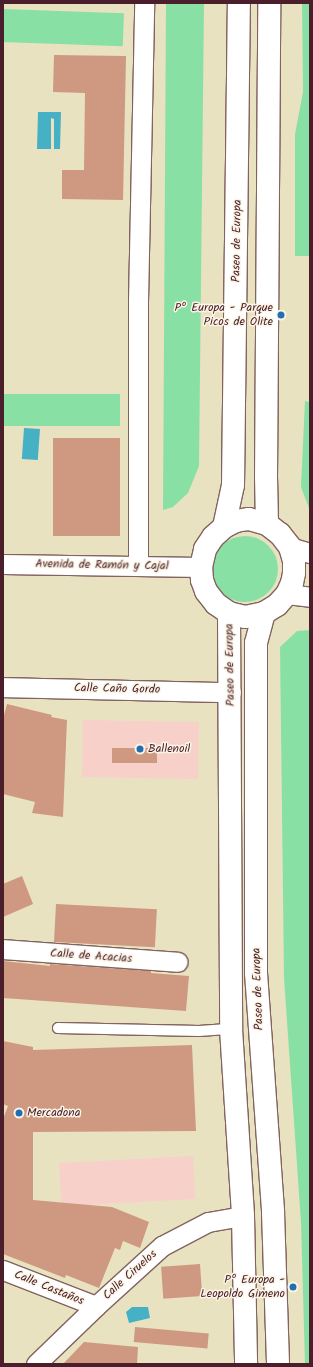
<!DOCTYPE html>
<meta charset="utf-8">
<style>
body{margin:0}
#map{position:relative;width:313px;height:1367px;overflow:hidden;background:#e9e2c0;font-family:Kalam,sans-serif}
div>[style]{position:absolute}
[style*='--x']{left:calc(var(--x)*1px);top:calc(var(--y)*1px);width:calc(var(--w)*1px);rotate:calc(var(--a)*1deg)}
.built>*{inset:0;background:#f7d0ca;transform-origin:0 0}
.green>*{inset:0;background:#89e0a4;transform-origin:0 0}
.round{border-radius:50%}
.water>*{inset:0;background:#46b1c4;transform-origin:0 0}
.building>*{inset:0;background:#cf9880;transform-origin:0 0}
.roads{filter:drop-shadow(1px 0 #82635f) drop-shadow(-1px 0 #82635f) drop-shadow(0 1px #82635f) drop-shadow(0 -1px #82635f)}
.lane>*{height:10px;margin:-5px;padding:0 5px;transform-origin:5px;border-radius:5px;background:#fff}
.street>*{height:19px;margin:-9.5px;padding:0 9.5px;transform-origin:9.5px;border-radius:9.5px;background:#fff}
.primary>*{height:22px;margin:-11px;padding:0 11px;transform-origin:11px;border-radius:11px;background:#fff}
.dots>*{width:11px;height:11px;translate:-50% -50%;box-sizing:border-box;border:2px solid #fcf5e5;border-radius:50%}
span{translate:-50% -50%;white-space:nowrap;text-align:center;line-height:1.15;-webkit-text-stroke:3px #fcf5e5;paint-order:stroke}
.street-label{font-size:12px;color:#4a1f2b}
.poi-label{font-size:12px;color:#4a1f2b}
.right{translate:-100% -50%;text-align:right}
.left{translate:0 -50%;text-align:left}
.frame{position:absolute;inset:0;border:4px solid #4a1f2b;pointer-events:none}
</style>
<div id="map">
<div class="built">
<div style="left:83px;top:720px;width:116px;height:57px;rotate:1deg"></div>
<div style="left:193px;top:1156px;width:43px;height:134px;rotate:87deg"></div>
</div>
<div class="green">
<div style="clip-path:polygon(166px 3px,204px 3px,199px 466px,188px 493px,173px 507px,163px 510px)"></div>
<div style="clip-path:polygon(302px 3px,310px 3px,310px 256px,295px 256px,295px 134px,303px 92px)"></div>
<div style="left:3px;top:9px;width:121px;height:33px;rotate:2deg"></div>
<div style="left:3px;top:394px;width:117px;height:32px"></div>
<div style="clip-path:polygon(305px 401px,310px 402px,310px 511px,301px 487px)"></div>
<div class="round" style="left:212px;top:536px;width:66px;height:66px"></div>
<div style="clip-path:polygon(310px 630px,310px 1364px,305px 1364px,301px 1222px,284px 978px,280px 647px,297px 631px)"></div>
</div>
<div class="water">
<div style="clip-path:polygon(38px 112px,61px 112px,60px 149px,54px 149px,54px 119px,51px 118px,51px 149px,37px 149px)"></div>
<div style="left:24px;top:428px;width:16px;height:31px;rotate:4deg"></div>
<div style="clip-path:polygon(132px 1307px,148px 1307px,150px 1318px,129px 1323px,126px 1312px)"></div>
</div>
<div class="building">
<div style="clip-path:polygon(54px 55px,126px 56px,123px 200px,62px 199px,62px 170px,84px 170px,85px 93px,53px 92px)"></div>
<div style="left:53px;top:438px;width:67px;height:98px"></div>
<div style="clip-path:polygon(7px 704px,52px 715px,51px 717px,67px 720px,63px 817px,32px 813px,35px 802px,3px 794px,3px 719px)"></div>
<div style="left:112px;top:748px;width:45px;height:15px"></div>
<div style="clip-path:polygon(22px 876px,33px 904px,3px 917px,3px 884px)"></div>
<div style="left:56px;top:904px;width:101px;height:38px;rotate:3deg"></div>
<div style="clip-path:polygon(3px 961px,50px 966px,50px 964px,151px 971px,151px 973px,189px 976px,186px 1011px,3px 998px)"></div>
<div style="clip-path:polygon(3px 1041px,33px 1047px,33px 1050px,192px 1045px,196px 1131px,33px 1132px,33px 1200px,112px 1207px,149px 1222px,140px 1248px,123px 1241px,120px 1250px,115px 1248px,99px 1288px,66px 1275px,65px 1278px,3px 1254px,3px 1119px,8px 1106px,3px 1104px)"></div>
<div style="left:200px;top:1264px;width:32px;height:39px;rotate:86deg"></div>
<div style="left:135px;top:1327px;width:74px;height:15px;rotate:5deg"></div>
<div style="clip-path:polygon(84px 1342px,138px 1347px,137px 1364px,63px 1364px)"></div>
</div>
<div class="roads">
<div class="lane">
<div style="--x:58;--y:1028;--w:141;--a:1.2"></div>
<div style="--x:199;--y:1031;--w:32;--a:-4"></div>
</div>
<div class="street">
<div style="--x:290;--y:547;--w:21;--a:17"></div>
<div style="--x:3;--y:564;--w:198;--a:0.9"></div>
<div style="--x:138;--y:566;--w:265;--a:-90"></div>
<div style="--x:138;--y:301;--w:298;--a:-88.8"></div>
<div style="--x:287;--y:594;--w:23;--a:7"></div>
<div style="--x:3;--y:687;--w:228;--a:1.3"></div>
<div style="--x:3;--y:949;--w:175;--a:4.2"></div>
<div style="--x:3;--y:1270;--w:100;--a:21.2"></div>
<div style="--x:36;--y:1364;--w:83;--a:-44"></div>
<div style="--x:96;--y:1306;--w:89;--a:-42.3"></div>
<div style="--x:162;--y:1246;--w:52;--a:-27.6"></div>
<div style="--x:208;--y:1222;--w:36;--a:-10"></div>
</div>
<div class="primary">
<div style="--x:249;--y:519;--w:19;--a:16"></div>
<div style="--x:267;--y:524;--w:16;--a:38"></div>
<div style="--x:280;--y:534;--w:16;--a:52"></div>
<div style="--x:290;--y:547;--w:15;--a:74"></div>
<div style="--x:294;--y:561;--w:12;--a:90"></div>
<div style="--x:294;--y:573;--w:10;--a:101"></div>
<div style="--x:292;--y:583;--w:12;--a:114"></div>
<div style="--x:287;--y:594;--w:15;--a:132"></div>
<div style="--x:277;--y:605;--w:15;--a:148"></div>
<div style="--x:264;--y:613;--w:19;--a:168"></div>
<div style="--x:245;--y:617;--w:16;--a:-166"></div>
<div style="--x:229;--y:613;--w:16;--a:-145"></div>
<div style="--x:216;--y:604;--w:16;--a:-128"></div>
<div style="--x:206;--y:591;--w:12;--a:-110"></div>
<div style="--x:202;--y:580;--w:13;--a:-94"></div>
<div style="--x:201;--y:567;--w:18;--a:-77"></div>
<div style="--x:205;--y:549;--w:14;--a:-56"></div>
<div style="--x:213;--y:537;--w:15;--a:-42"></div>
<div style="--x:224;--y:527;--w:13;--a:-27"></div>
<div style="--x:236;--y:521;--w:13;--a:-9"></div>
<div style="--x:267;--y:524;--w:47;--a:-91.2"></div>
<div style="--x:266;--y:477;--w:474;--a:-89.6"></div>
<div style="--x:224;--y:527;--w:43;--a:-77.9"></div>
<div style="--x:233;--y:485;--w:482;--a:-89.3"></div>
<div style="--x:229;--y:613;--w:416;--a:89.7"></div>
<div style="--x:231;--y:1029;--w:187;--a:86.3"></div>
<div style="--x:243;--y:1216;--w:148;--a:88.8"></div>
<div style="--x:264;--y:613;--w:31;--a:105"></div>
<div style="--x:256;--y:643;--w:330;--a:90"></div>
<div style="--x:256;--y:973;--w:240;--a:85.9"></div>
<div style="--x:273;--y:1212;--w:152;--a:88.1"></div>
</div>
</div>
<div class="dots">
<div style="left:281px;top:315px;background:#1f6fb2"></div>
<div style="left:140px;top:749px;background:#1f6fb2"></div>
<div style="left:19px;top:1113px;background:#1f6fb2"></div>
<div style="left:293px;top:1287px;background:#1f6fb2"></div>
</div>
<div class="street-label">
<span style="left:237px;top:241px;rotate:-89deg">Paseo de Europa</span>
<span style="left:102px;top:565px;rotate:1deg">Avenida de Ramón y Cajal</span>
<span style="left:230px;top:665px;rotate:-91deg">Paseo de Europa</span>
<span style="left:117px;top:689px;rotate:1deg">Calle Caño Gordo</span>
<span style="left:91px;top:956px;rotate:4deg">Calle de Acacias</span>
<span style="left:258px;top:989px;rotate:-92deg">Paseo de Europa</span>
<span style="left:130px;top:1275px;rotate:-42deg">Calle Ciruelos</span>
<span style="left:49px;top:1288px;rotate:22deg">Calle Castaños</span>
</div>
<div class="poi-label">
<span class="right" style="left:273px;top:315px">Pº Europa - Parque<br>Picos de Olite</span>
<span class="left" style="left:148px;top:749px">Ballenoil</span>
<span class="left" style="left:27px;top:1113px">Mercadona</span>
<span class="right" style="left:285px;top:1287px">Pº Europa -<br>Leopoldo Gimeno</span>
</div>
<div class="frame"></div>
</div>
